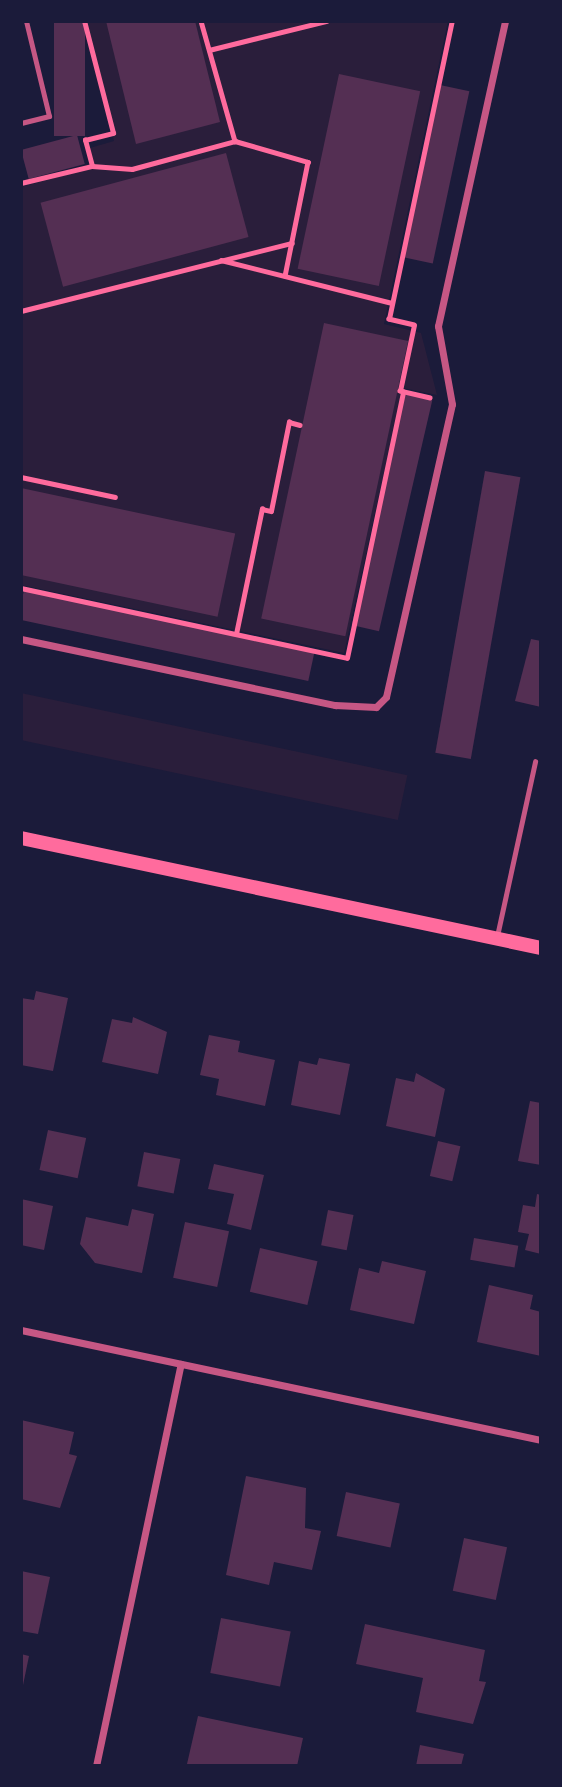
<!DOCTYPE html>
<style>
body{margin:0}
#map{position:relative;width:562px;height:1787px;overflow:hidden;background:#1b1b3a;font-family:"DejaVu Sans",sans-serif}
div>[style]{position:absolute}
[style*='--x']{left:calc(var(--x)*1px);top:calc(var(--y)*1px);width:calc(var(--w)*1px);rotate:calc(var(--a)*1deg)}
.green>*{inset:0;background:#2a1e3b;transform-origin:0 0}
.building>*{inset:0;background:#542f53;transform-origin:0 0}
.path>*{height:4.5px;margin:-2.25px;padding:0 2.25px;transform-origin:2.25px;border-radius:2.25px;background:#ff6b9d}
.service>*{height:5px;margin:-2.5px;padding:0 2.5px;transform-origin:2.5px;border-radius:2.5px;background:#c65784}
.minor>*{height:7px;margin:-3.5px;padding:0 3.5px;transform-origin:3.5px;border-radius:3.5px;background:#c65784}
.secondary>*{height:14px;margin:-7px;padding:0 7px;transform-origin:7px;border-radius:7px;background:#ff6b9d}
span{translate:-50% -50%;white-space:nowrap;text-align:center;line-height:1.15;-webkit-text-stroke:5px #1b1b3a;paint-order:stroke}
.frame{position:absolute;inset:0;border:23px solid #1b1b3a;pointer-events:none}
</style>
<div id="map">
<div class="green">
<div style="clip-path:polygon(85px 21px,448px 21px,384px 324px,421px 333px,437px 395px,403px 388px,344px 653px,21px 585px,21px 187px,88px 169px,94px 162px,90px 148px,114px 141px)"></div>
<div style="left:21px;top:693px;width:395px;height:46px;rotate:12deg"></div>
</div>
<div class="building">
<div style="left:54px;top:21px;width:31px;height:115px"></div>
<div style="clip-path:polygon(106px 21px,195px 21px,220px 122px,136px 144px)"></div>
<div style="left:339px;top:74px;width:83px;height:199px;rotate:12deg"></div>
<div style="left:440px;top:85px;width:30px;height:176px;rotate:12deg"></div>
<div style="left:77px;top:135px;width:30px;height:58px;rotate:75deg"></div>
<div style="left:226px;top:153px;width:87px;height:192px;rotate:75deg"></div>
<div style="left:324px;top:323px;width:86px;height:302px;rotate:12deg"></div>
<div style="left:405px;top:394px;width:28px;height:237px;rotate:13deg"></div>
<div style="left:485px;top:471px;width:36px;height:286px;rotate:10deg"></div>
<div style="left:21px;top:488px;width:219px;height:85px;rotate:12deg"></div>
<div style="left:24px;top:590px;width:297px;height:30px;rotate:12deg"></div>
<div style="clip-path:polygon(531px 639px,541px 641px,541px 707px,515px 701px)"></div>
<div style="clip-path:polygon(36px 991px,68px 998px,53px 1071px,21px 1065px,21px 998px,34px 1000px)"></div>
<div style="clip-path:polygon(133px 1017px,167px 1032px,158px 1074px,102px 1062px,112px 1019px,132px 1023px)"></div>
<div style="clip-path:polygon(209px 1035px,240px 1041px,238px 1052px,275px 1060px,265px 1106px,216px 1095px,219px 1079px,200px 1075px)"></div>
<div style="clip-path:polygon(319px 1058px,350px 1064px,340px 1115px,291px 1105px,299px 1061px,317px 1065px)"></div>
<div style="clip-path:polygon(416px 1073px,445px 1089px,435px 1137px,386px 1126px,396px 1078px,414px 1082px)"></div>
<div style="clip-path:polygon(530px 1101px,541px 1103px,541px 1165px,518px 1161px)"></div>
<div style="left:48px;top:1130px;width:39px;height:41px;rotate:12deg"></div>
<div style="left:438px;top:1141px;width:23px;height:36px;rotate:13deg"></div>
<div style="left:144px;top:1152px;width:37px;height:35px;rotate:11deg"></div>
<div style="clip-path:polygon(214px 1164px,264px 1175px,251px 1230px,227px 1224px,234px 1194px,208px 1189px)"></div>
<div style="clip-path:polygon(537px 1194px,541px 1195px,541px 1254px,525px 1250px,529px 1234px,518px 1232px,523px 1205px,535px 1207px)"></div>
<div style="clip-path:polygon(21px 1199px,53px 1206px,44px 1250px,21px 1245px)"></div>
<div style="clip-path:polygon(132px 1209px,154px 1214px,142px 1273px,95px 1263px,80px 1244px,86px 1217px,128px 1226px)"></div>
<div style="left:328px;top:1210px;width:26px;height:36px;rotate:11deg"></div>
<div style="left:185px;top:1222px;width:45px;height:57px;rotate:12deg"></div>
<div style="left:474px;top:1238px;width:45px;height:22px;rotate:10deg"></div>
<div style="left:260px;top:1248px;width:59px;height:45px;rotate:13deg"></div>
<div style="clip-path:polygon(382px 1261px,426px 1271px,414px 1324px,350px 1310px,359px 1268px,379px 1273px)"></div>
<div style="clip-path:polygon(489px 1285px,533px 1295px,530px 1309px,541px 1312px,541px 1356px,477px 1342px)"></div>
<div style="clip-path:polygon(21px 1420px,74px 1432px,69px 1454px,77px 1456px,60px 1508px,21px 1499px)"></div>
<div style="clip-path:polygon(246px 1476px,306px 1488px,305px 1528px,321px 1531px,312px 1570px,274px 1562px,269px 1585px,226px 1575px)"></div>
<div style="left:346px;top:1492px;width:55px;height:45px;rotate:12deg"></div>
<div style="left:464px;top:1538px;width:44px;height:54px;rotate:12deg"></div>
<div style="clip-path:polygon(21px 1571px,50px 1577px,38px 1634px,21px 1631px)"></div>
<div style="left:221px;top:1618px;width:71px;height:56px;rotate:11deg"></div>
<div style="clip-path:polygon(365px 1624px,485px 1650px,479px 1681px,486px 1682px,473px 1724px,416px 1712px,423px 1678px,356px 1664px)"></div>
<div style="clip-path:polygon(21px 1654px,29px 1656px,22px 1690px,21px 1690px)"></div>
<div style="clip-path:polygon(198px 1716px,303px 1738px,297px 1766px,187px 1764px)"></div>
<div style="clip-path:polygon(420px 1745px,464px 1754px,461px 1766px,416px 1766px)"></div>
</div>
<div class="path">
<div style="--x:201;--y:21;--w:125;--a:74.2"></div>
<div style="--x:235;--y:141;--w:76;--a:16"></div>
<div style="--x:308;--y:162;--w:116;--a:101.4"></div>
<div style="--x:209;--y:50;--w:121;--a:-13.9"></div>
<div style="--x:92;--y:166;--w:40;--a:4.3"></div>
<div style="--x:132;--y:169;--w:107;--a:-15.2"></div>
<div style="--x:21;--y:183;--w:73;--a:-13.5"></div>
<div style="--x:92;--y:166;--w:27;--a:-105"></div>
<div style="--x:85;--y:140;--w:29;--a:-14"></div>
<div style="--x:113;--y:133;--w:116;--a:-104.5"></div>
<div style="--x:221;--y:260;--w:176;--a:14.1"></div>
<div style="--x:21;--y:311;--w:279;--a:-14.1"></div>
<div style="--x:430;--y:398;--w:31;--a:-167"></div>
<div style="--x:400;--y:391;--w:67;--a:-78"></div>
<div style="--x:414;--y:325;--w:26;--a:-167"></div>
<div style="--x:389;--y:319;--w:305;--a:-78.1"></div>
<div style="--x:21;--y:477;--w:96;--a:12"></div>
<div style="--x:21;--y:588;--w:333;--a:12.1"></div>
<div style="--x:347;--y:658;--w:272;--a:-78.1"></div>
<div style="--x:236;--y:634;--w:128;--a:-78.3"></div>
<div style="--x:262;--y:509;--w:9;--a:13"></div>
<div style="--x:271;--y:511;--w:91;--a:-78.6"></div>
<div style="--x:289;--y:422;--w:11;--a:15"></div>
</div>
<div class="service">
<div style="--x:21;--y:123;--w:29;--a:-14"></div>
<div style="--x:49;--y:116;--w:98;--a:-103.6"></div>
<div style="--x:497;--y:936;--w:179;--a:-77.7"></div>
</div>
<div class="minor">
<div style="--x:21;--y:639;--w:321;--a:11.9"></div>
<div style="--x:335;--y:705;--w:41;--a:2.8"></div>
<div style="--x:376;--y:707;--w:14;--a:-45"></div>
<div style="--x:386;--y:697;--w:300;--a:-77.3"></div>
<div style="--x:452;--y:404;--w:79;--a:-100.2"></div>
<div style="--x:438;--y:326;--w:312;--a:-77.6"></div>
<div style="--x:21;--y:1330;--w:532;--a:11.94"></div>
<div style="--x:96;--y:1766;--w:411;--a:-78.1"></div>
</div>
<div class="secondary">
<div style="--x:21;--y:838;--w:532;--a:11.94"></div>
</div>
<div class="frame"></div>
</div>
